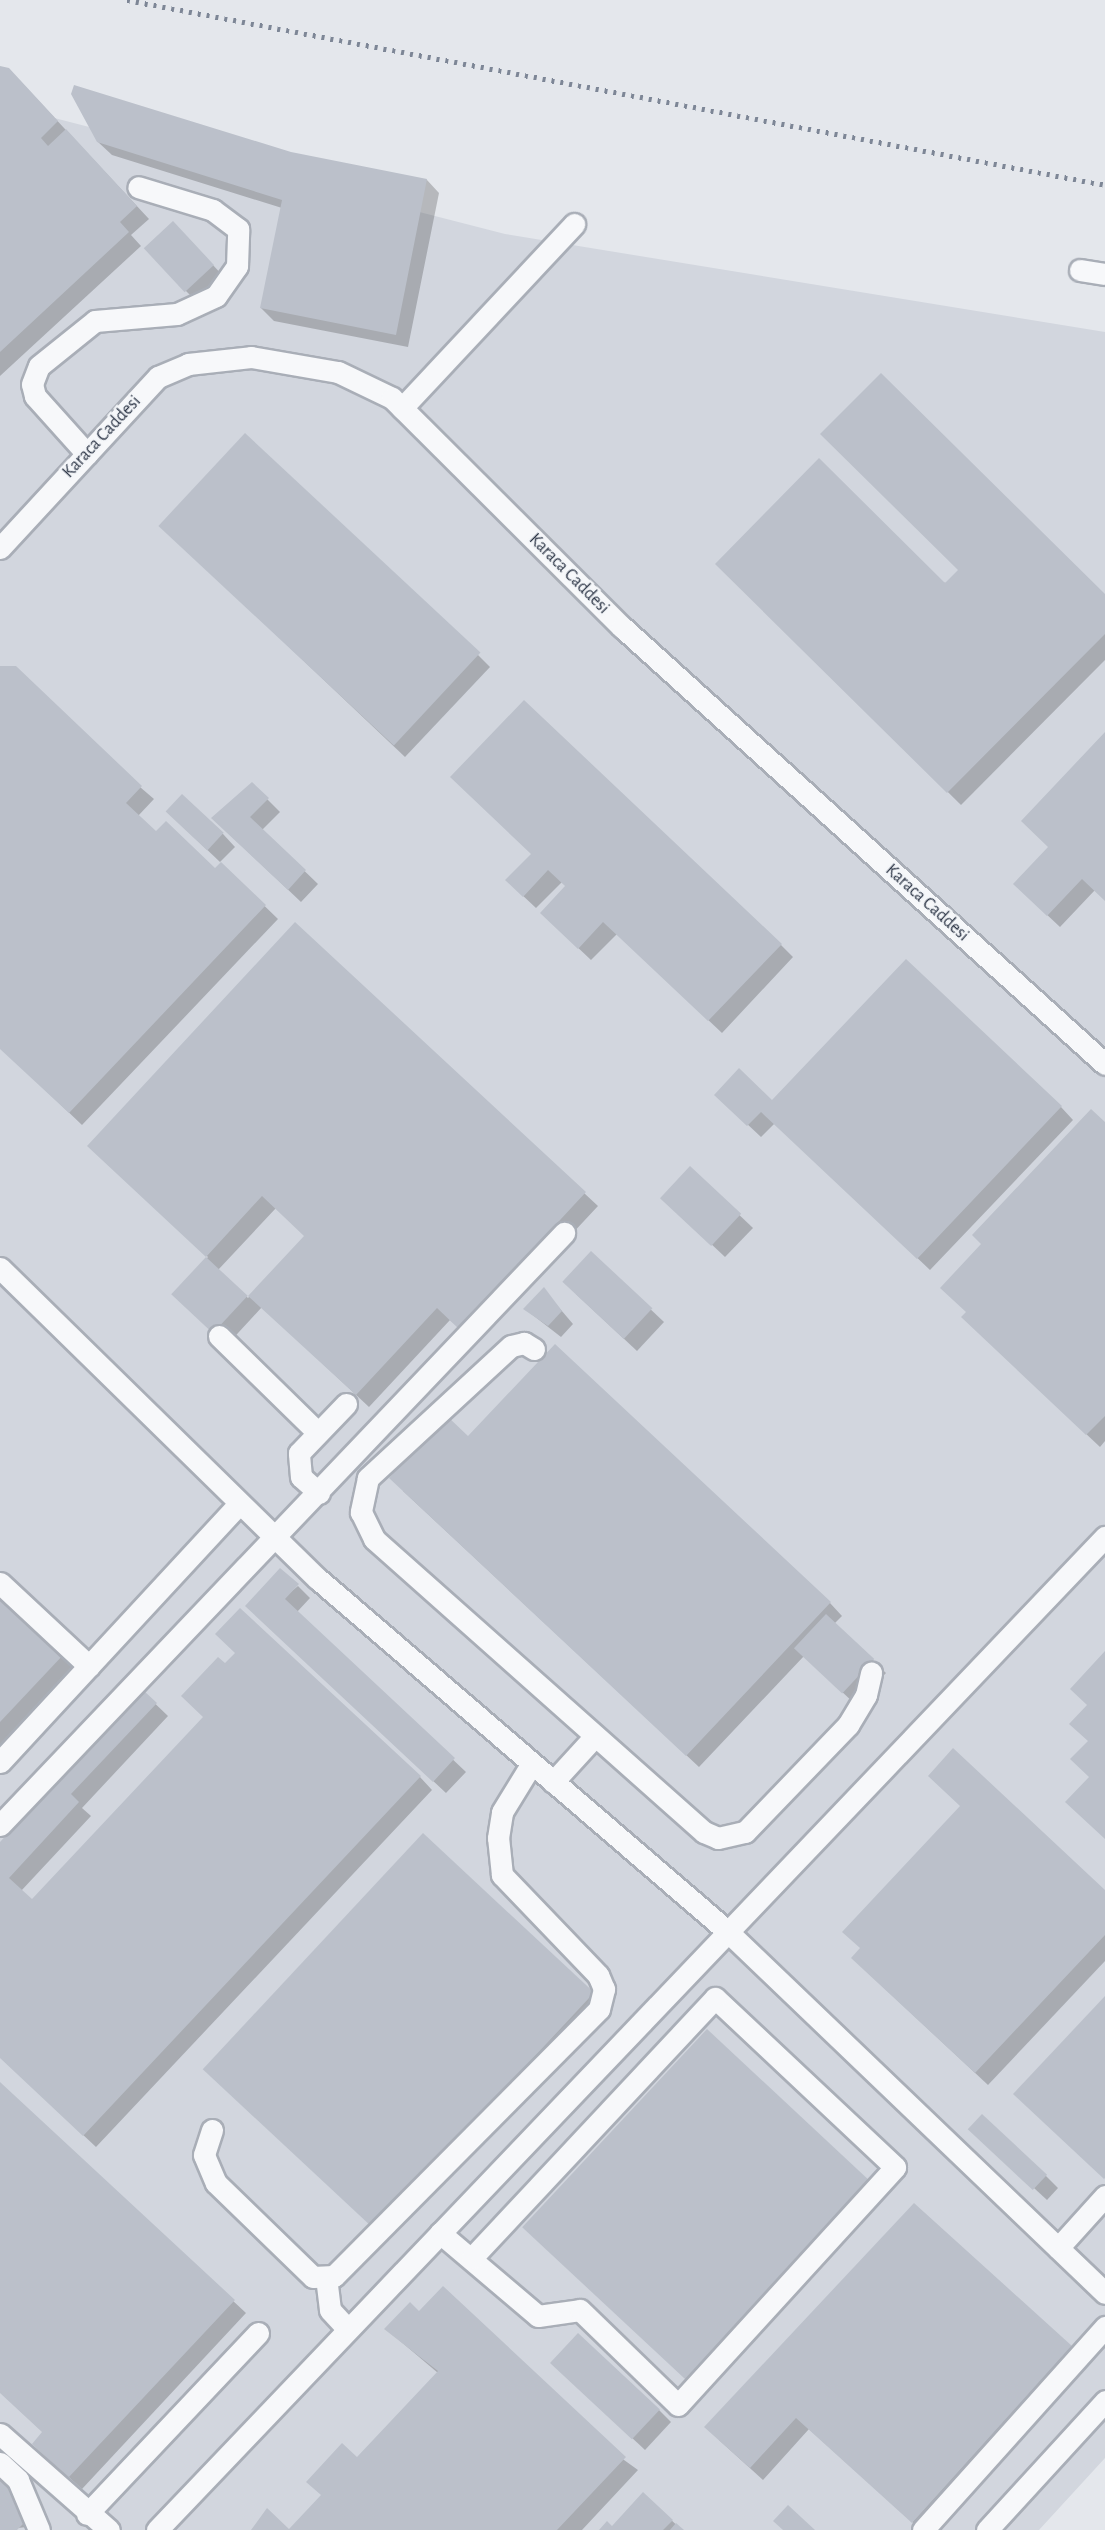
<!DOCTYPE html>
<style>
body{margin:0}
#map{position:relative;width:1105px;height:2530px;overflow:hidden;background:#e4e7ec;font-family:"Alegreya Sans",sans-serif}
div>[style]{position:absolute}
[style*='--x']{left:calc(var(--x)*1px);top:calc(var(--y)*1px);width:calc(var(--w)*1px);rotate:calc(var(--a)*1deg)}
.built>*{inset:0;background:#d2d6de}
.shadow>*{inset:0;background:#0003}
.building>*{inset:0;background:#bbc0ca;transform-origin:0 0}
.roads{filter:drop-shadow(2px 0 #a9aeb7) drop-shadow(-2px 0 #a9aeb7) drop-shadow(0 2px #a9aeb7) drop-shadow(0 -2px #a9aeb7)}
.minor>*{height:21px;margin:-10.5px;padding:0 10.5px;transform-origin:10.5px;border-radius:10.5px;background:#f7f8fa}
.rail>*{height:4.5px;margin-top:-2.25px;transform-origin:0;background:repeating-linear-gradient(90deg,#7d8696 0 3px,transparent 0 9px)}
span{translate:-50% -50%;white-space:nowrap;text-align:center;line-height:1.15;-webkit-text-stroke:4.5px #f4f6f9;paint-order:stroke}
.street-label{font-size:18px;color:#2b3445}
</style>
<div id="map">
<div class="built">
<div style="clip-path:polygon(0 104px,505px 234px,1105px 332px,1105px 2458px,1039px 2530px,0 2530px)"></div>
</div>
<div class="shadow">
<div style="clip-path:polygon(0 67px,22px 83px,149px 219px,131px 235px,141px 246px,0 376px)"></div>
<div style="clip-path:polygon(98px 142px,291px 154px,427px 180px,439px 193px,408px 347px,274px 321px,261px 308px,282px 208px,112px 155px)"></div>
<div style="clip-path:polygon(186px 236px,225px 278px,198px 303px,186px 291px)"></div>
<div style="clip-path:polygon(173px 537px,478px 655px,490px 667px,405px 757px)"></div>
<div style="clip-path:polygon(717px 564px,1105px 596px,1105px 660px,961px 805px)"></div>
<div style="clip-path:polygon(0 667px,154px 799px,138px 816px,156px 833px,216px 870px,221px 864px,278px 919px,82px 1125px,0 1047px)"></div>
<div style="clip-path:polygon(1105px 735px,1105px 900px,1095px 890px,1060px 927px,1027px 896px)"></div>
<div style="clip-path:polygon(252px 784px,280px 812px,262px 830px,318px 884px,301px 902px,226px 831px)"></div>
<div style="clip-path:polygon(180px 824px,223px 834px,235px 847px,220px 862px)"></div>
<div style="clip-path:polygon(532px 854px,781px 945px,793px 957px,722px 1033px,617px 934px,591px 960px,554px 925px,567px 886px,562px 882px,536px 908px,520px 893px)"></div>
<div style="clip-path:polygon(evenodd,295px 925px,598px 1206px,473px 1340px,450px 1320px,369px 1407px,262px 1307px,227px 1345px,173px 1294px,208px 1257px,101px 1158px,295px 925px,276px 1208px,306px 1236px,248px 1298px,218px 1270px,276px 1208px)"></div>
<div style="clip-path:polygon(772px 1102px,1061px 1107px,1073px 1120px,930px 1270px,775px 1123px,761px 1137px,729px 1107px)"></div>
<div style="clip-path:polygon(1105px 1124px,1105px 1441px,1100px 1447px,976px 1330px,967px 1313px)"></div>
<div style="clip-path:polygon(690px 1168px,753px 1228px,725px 1257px,675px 1210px)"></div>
<div style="clip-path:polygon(591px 1253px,664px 1322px,637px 1351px,576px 1294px)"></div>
<div style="clip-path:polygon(544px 1290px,573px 1324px,561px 1337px,525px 1309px)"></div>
<div style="clip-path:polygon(468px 1438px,830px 1603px,842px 1616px,834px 1624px,886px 1673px,856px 1705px,804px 1656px,699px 1767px,403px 1491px)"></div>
<div style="clip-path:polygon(298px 1586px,310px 1598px,297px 1612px,466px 1772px,446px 1793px,259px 1618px)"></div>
<div style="clip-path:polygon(0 1597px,75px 1667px,0 1748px)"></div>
<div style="clip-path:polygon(225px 1665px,420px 1777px,432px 1790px,96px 2147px,0 2057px,0 1845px,143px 1692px,168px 1716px,82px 1808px,91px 1816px,21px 1891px,32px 1901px,205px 1717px)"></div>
<div style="clip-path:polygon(1105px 1892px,1105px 1961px,988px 2085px,866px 1971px)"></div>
<div style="clip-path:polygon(593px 1994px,606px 2007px,387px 2239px,217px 2080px)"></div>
<div style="clip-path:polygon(0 2084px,246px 2313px,82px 2489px,46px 2456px,44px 2433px,0 2392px)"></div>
<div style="clip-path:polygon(983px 2141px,1046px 2176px,1058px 2188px,1047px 2200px)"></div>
<div style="clip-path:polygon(871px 2184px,884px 2196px,700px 2392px,536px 2239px)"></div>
<div style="clip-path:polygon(914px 2205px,1084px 2360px,921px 2530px,809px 2429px,763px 2480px,719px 2440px)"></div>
<div style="clip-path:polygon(419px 2313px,638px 2470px,582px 2530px,290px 2530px,438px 2373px,386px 2329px)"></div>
<div style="clip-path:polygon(565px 2375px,659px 2410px,671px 2422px,645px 2450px)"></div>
<div style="clip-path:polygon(15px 2488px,27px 2527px,0 2530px)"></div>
<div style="clip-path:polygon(643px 2494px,682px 2530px,601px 2530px,612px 2528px)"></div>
</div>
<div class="building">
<div style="clip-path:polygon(0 66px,9px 68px,58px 121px,41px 138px,48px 146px,66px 129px,137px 206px,120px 222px,129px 232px,0 352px)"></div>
<div style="clip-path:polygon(74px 85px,291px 152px,427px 179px,396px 335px,260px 308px,282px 200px,97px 142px,71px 94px)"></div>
<div style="left:173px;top:221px;width:60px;height:40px;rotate:47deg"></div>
<div style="clip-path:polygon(881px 373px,1105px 594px,1105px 634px,947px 793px,715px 564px,819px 458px,945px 583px,958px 570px,820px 434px)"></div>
<div style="left:245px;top:433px;width:322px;height:127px;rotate:43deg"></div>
<div style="clip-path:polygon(0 666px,16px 666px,142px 786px,126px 803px,156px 831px,166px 821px,215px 868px,221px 862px,266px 905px,69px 1113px,0 1049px)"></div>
<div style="clip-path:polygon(524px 700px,782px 944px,708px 1021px,603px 922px,578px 949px,540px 913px,565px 886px,548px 870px,523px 897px,505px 880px,531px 854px,450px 777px)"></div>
<div style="clip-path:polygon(1105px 732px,1105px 901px,1082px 879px,1047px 916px,1013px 884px,1048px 847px,1021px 821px)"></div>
<div style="clip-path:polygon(252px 782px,269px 798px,250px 817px,306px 870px,288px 890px,211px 818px)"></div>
<div style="left:182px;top:794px;width:57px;height:24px;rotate:43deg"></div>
<div style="clip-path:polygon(295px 922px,586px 1192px,459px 1329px,437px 1308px,356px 1395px,248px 1296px,304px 1236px,262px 1196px,206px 1257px,87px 1146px)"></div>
<div style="clip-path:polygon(906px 959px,1062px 1106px,917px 1259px,761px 1112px,747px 1126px,714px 1095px,739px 1068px,772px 1100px)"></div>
<div style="clip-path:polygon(1091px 1109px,1105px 1122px,1105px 1416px,1086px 1435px,961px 1317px,966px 1312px,940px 1288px,981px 1244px,972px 1235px)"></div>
<div style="left:690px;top:1166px;width:70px;height:44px;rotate:43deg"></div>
<div style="left:591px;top:1251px;width:84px;height:42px;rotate:43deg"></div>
<div style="left:206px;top:1257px;width:57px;height:51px;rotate:43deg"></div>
<div style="clip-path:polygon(544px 1287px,562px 1311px,548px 1326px,523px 1309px)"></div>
<div style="clip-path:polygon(555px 1344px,831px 1602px,686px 1756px,389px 1478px,447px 1416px,468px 1436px)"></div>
<div style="clip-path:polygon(280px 1568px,299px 1584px,285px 1599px,455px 1758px,433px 1782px,245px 1606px)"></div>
<div style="clip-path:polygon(0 1595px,64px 1654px,0 1722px)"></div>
<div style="clip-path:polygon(240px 1608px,421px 1776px,83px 2136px,0 2058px,0 1842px,143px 1690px,157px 1703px,71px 1794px,79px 1802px,9px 1878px,32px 1899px,203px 1717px,181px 1696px,218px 1657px,225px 1663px,235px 1653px,215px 1634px)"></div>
<div style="left:826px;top:1614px;width:66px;height:47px;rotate:43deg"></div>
<div style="clip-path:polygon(1105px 1651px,1105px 1839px,1065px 1802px,1089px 1777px,1070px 1759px,1088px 1741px,1069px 1724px,1087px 1705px,1070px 1689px)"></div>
<div style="clip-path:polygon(953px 1748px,1105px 1890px,1105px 1935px,975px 2073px,851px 1958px,860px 1948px,842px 1932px,960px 1806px,928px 1776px)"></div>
<div style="left:423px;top:1833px;width:234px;height:323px;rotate:43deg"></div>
<div style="clip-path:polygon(1105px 1996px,1105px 2178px,1104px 2179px,1013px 2094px)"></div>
<div style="left:707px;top:2029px;width:226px;height:271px;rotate:43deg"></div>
<div style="clip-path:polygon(0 2082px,235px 2300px,68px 2478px,32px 2444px,42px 2432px,0 2393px)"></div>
<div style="left:982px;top:2114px;width:89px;height:21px;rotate:43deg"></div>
<div style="clip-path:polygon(914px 2203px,1072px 2346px,912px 2523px,796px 2418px,750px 2468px,704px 2427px)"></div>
<div style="clip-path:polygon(443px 2286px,626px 2457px,557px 2530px,251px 2530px,267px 2508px,289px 2529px,321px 2495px,306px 2482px,342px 2443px,357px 2457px,438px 2371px,384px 2329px,410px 2302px,419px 2311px)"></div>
<div style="left:578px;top:2333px;width:112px;height:41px;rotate:43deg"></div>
<div style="clip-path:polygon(0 2471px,12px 2483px,24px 2523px,17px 2530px,0 2530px)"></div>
<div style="clip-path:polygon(643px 2492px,673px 2520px,663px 2530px,599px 2530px,607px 2521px,612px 2526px)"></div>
<div style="clip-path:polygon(788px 2505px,815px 2530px,783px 2530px,773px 2521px)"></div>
<div style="clip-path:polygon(676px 2523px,684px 2530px,670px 2530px)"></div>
</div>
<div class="roads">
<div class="minor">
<div style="--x:1080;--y:270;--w:25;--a:9"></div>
<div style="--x:402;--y:408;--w:252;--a:-46.9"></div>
<div style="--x:87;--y:454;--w:78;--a:-131.9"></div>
<div style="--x:35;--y:396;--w:12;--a:-104"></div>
<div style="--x:32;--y:384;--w:19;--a:-69"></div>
<div style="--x:39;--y:366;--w:72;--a:-38.8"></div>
<div style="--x:95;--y:321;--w:82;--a:-4.9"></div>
<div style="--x:177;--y:314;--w:43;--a:-24.8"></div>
<div style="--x:216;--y:296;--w:37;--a:-55"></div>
<div style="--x:237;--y:266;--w:37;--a:-88"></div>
<div style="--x:238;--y:229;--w:31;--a:-143"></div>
<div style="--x:213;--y:210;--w:78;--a:-163"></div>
<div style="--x:0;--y:548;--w:233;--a:-47.3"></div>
<div style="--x:158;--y:377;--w:33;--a:-23"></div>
<div style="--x:188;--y:364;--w:63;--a:-6.3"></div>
<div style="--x:251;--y:357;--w:88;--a:9.8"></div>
<div style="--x:338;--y:372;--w:60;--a:25.7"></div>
<div style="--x:392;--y:398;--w:325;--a:44.9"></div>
<div style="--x:622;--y:627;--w:651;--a:42.14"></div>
<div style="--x:0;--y:1268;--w:445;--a:44.4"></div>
<div style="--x:318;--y:1579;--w:538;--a:40.71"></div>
<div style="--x:726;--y:1930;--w:525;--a:43.76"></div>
<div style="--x:219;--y:1336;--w:137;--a:44.4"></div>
<div style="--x:534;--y:1349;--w:12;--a:-149"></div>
<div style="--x:524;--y:1343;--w:13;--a:167"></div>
<div style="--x:511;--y:1346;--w:195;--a:137.3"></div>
<div style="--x:368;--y:1478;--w:35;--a:102"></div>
<div style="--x:361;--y:1512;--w:30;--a:64"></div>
<div style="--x:374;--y:1539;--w:441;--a:41.6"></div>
<div style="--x:704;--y:1832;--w:15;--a:23"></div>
<div style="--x:718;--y:1838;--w:28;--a:-13"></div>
<div style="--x:745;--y:1832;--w:149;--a:-46.1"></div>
<div style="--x:848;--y:1725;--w:35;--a:-59"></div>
<div style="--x:866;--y:1695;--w:23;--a:-77"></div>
<div style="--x:319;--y:1493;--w:24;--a:-138"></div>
<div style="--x:301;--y:1477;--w:24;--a:-95"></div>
<div style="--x:299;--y:1453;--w:68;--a:-46.2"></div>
<div style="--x:0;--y:1583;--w:122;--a:43"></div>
<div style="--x:0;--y:1762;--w:352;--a:-47.2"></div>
<div style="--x:553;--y:1782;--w:62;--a:-47.6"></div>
<div style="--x:0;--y:1825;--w:818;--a:-46.39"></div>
<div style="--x:212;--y:2130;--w:26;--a:108"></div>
<div style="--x:204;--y:2155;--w:30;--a:67"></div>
<div style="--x:216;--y:2183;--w:135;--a:44.1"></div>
<div style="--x:313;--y:2277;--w:21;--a:-3"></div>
<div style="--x:334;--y:2276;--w:376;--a:-45.2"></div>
<div style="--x:599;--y:2009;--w:21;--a:-76"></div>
<div style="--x:604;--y:1989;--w:15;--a:-113"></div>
<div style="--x:598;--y:1975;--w:139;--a:-133.8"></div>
<div style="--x:502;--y:1875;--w:37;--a:-96"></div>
<div style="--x:498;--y:1838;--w:26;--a:-81"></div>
<div style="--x:502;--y:1812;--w:57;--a:-58.5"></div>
<div style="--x:440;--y:2233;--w:128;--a:40.3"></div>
<div style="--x:538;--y:2316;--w:42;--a:-8.1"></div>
<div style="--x:580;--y:2310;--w:136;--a:44.1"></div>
<div style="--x:678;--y:2405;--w:322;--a:-47.6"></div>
<div style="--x:895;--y:2167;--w:247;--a:-136.8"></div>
<div style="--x:715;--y:1998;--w:356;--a:133.1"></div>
<div style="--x:1058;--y:2248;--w:70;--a:-47.9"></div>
<div style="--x:326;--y:2277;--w:33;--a:83"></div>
<div style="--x:330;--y:2310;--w:26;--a:47"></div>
<div style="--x:0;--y:2434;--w:145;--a:41.4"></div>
<div style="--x:0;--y:2463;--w:25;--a:43"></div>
<div style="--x:18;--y:2480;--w:54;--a:67.2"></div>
<div style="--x:87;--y:2514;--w:249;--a:-46.6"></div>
<div style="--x:157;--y:2530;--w:1373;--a:-46.33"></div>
<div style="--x:923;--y:2530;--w:273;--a:-48.1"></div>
<div style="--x:987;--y:2530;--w:175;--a:-47.5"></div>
</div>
</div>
<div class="rail">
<div style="--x:127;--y:0;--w:995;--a:10.71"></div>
</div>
<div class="street-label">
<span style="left:102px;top:437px;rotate:-47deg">Karaca Caddesi</span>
<span style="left:569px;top:574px;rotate:45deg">Karaca Caddesi</span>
<span style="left:927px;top:903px;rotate:42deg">Karaca Caddesi</span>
</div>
</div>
